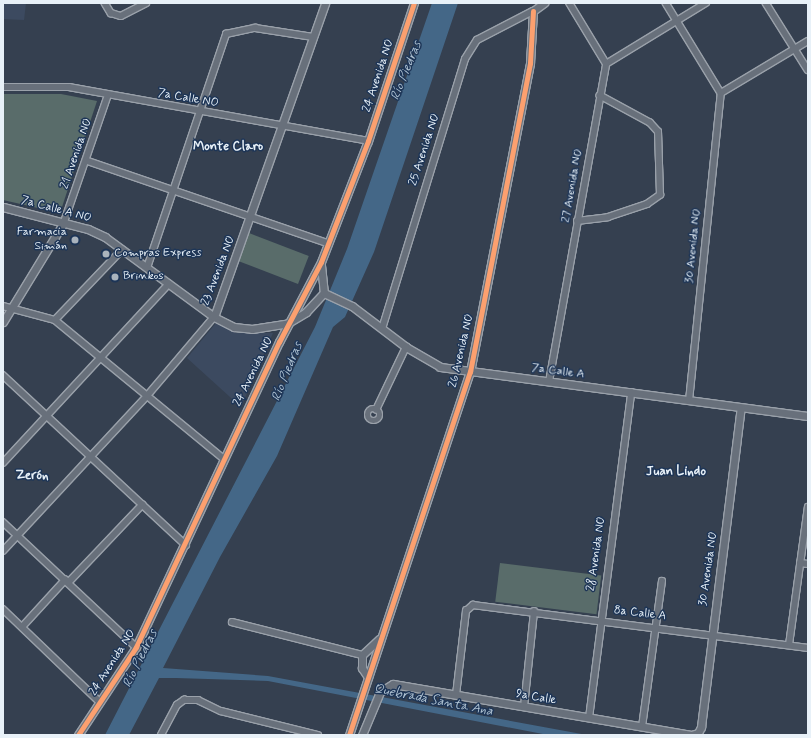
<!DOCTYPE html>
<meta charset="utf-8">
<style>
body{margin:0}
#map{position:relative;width:811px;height:738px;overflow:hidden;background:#354050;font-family:Mynerve,sans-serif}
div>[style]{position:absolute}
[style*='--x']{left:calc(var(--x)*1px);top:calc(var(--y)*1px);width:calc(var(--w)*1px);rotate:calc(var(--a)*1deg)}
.built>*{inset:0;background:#3c4a60}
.green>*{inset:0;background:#596c6a;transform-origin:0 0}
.water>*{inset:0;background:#446787}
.roads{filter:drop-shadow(1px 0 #9aa1aa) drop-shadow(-1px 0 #9aa1aa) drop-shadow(0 1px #9aa1aa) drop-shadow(0 -1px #9aa1aa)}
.minor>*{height:5.5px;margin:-2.75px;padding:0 2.75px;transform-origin:2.75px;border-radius:2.75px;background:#68707b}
.minor>.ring{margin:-2.75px;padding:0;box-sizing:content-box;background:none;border:5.5px solid #68707b;border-radius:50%}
.tertiary>*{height:7px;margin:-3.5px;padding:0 3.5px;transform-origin:3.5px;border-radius:3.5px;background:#68707b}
.cycleway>*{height:5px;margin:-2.5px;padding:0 2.5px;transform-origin:2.5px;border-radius:2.5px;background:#fca06f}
.dots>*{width:11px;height:11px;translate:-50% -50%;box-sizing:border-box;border:2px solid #1d3557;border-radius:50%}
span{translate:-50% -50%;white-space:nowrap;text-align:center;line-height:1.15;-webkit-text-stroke:3px #1d3557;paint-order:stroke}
.street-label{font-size:12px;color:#e8f1f8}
.poi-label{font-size:12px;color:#e8f1f8}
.right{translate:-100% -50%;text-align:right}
.left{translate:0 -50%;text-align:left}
.water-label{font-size:13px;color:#afc2d2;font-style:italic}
.neighbourhood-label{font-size:13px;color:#e8f1f8;font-weight:700}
.frame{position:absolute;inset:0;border:4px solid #e8f1f8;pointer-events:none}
</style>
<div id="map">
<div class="built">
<div style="clip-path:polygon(3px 3px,26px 3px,24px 20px,3px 19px)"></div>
<div style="clip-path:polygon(216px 323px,236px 333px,273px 333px,241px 407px,187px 358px)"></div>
</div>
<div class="green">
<div style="clip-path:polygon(3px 94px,61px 94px,97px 101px,60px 213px,3px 200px)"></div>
<div style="left:249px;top:233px;width:64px;height:30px;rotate:21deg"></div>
<div style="left:500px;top:563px;width:102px;height:39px;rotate:7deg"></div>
</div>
<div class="water">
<div style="clip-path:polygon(432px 3px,458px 3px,374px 252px,345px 317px,333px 327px,277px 456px,220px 557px,163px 668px,268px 676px,587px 735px,548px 735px,268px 681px,176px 678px,159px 678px,129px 735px,105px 735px,315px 327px,347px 249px)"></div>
</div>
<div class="roads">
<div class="minor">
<div style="--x:105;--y:3;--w:12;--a:59"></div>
<div style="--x:111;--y:13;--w:10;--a:17"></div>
<div style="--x:121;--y:16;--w:28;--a:-27"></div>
<div style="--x:666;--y:3;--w:105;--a:58.6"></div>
<div style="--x:766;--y:3;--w:79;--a:57.9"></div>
<div style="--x:606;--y:64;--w:117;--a:-31.4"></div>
<div style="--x:3;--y:87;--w:66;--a:0"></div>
<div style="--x:69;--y:87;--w:304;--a:10.2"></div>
<div style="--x:721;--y:93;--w:101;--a:-30.9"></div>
<div style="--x:88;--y:161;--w:254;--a:18.9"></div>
<div style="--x:577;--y:221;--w:31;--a:-7"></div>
<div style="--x:608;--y:217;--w:41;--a:-18.4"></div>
<div style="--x:647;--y:204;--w:16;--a:-35"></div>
<div style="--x:660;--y:195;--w:63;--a:-91.8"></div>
<div style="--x:658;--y:132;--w:12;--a:-132"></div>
<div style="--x:650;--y:123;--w:57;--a:-151.6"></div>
<div style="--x:64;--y:222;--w:134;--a:-70.9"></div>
<div style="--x:147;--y:268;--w:247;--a:-71.3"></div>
<div style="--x:226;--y:34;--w:30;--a:-12"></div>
<div style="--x:255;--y:28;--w:59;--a:8.8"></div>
<div style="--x:3;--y:306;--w:54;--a:15.1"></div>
<div style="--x:55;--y:320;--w:217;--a:39.4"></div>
<div style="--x:55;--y:320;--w:97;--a:-46.3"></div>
<div style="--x:382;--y:329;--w:282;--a:-72.9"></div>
<div style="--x:465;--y:59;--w:22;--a:-58"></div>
<div style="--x:477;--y:40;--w:63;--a:-27.4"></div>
<div style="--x:3;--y:375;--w:250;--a:42.9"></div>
<div style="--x:549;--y:382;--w:323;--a:-79.8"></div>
<div style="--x:606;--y:64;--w:71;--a:-121.2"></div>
<div style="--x:689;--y:401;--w:310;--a:-84.1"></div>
<div class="ring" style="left:368px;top:409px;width:6.5px;height:6.5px"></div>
<div style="--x:376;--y:410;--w:70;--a:-64.5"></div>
<div style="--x:3;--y:463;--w:244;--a:-47.2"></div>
<div style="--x:3;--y:522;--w:183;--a:43.2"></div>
<div style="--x:3;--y:551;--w:212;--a:-47.1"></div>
<div style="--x:147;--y:396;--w:104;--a:-49.7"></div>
<div style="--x:800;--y:563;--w:8;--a:7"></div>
<div style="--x:68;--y:583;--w:108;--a:-46.5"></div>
<div style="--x:3;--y:609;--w:134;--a:43.8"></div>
<div style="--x:232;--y:622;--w:134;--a:14.2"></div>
<div style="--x:22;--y:627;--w:64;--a:-47.5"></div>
<div style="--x:789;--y:645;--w:139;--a:-82.2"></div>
<div style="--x:456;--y:695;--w:85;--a:-83.2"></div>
<div style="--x:466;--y:611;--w:9;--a:-41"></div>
<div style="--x:473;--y:605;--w:338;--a:7.3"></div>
<div style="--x:524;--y:707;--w:96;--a:-84"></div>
<div style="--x:589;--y:718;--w:328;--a:-82.6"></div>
<div style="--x:642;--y:727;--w:147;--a:-82.2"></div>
<div style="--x:161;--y:735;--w:34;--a:-62"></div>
<div style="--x:177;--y:705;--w:9;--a:-36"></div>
<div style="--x:184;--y:700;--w:14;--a:0"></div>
<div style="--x:198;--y:700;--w:25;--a:26"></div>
<div style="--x:221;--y:711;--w:100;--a:13.9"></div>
</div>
<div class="tertiary">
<div style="--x:3;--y:207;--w:88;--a:14.5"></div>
<div style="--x:88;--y:229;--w:19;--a:25"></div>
<div style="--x:105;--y:237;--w:135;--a:36.3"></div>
<div style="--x:214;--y:317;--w:22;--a:27"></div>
<div style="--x:234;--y:327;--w:18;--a:6"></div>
<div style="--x:252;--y:329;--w:36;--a:-9"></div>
<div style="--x:288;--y:323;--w:21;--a:-31"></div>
<div style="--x:306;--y:312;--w:26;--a:-47"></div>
<div style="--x:321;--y:265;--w:28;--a:84"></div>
<div style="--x:324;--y:293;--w:31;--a:25"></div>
<div style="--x:352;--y:306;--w:68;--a:37.2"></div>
<div style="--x:406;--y:347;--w:39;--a:30"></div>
<div style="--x:440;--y:367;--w:371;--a:7.6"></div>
<div style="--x:214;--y:317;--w:333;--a:-70.5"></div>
<div style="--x:3;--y:322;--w:117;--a:-58.6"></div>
<div style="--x:368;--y:677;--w:11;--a:-124"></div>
<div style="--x:362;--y:668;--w:13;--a:-90"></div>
<div style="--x:362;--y:655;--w:23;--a:-43"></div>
<div style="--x:78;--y:735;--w:105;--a:-56.6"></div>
<div style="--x:136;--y:647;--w:337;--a:-64.9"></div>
<div style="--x:279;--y:342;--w:90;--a:-62.3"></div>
<div style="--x:321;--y:262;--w:130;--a:-68.8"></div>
<div style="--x:368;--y:141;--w:145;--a:-71.6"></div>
<div style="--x:349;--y:735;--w:383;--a:-71.6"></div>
<div style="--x:470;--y:372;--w:315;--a:-79"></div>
<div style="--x:530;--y:63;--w:52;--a:-86.7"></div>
<div style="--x:533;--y:11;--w:14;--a:-36"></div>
<div style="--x:362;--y:735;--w:47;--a:-67.3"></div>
<div style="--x:380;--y:692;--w:15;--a:-32"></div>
<div style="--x:393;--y:684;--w:301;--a:9.7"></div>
<div style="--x:691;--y:735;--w:7;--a:-16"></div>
<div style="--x:698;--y:733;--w:7;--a:-63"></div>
<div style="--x:701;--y:727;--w:321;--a:-82.9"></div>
</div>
</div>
<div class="cycleway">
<div style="--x:78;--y:735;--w:105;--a:-56.6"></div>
<div style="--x:136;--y:647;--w:337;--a:-64.9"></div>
<div style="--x:279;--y:342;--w:90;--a:-62.3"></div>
<div style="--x:321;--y:262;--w:130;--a:-68.8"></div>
<div style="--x:368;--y:141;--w:145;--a:-71.6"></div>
<div style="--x:349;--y:735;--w:383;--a:-71.6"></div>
<div style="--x:470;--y:372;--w:315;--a:-79"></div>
<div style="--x:530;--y:63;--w:52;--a:-86.7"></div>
</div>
<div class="dots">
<div style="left:75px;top:240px;background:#a9b3bd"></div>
<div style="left:106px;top:254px;background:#a9b3bd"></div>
<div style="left:115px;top:277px;background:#a9b3bd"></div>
</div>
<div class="street-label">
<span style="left:379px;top:76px;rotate:-72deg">24 Avenida NO</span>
<span style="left:188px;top:99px;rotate:10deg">7a Calle NO</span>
<span style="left:425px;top:150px;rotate:-72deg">25 Avenida NO</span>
<span style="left:77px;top:154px;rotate:-71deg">21 Avenida NO</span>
<span style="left:573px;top:186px;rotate:-80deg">27 Avenida NO</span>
<span style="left:56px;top:210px;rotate:15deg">7a Calle A NO</span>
<span style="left:694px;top:246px;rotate:-84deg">30 Avenida NO</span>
<span style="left:219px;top:271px;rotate:-69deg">23 Avenida NO</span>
<span style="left:462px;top:351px;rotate:-77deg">26 Avenida NO</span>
<span style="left:254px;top:372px;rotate:-64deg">24 Avenida NO</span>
<span style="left:558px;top:372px;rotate:7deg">7a Calle A</span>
<span style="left:597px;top:554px;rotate:-82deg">28 Avenida NO</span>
<span style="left:709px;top:569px;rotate:-82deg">30 Avenida NO</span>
<span style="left:640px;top:614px;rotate:7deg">8a Calle A</span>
<span style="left:113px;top:663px;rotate:-58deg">24 Avenida NO</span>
<span style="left:536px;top:698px;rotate:10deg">9a Calle</span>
</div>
<div class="poi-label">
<span class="right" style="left:67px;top:240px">Farmacia<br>Simán</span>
<span class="left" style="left:114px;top:254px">Compras Express</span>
<span class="left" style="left:123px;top:277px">Brinkos</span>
</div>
<div class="water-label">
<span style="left:407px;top:71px;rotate:-68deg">Río Piedras</span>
<span style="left:288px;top:372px;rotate:-68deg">Río Piedras</span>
<span style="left:141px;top:659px;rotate:-64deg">Río Piedras</span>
<span style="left:433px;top:701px;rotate:11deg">Quebrada Santa Ana</span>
</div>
<div class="neighbourhood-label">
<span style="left:228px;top:147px">Monte Claro</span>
<span style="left:676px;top:472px">Juan Lindo</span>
<span style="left:32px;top:476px">Zerón</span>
</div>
<div class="frame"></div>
</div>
